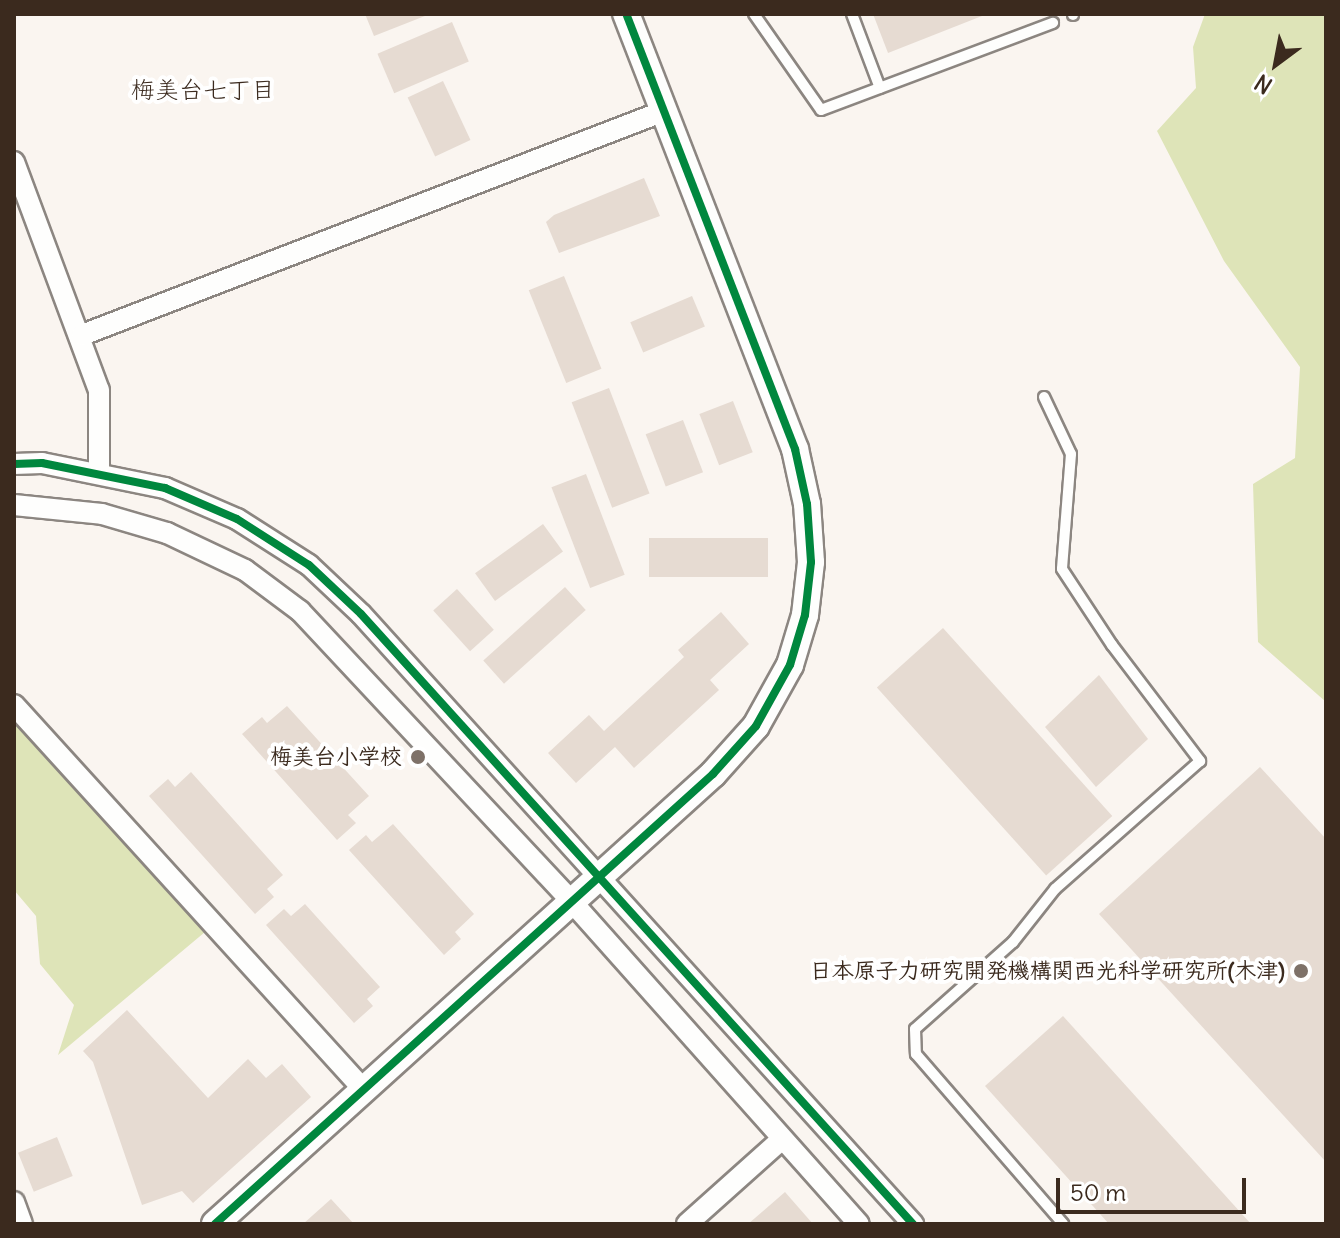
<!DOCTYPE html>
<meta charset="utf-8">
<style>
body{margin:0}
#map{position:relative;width:1340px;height:1238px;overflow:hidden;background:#faf5f0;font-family:Delius,"Klee One",sans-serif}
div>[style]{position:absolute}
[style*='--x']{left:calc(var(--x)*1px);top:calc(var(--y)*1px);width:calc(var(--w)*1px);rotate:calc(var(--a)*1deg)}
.green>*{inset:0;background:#dee4b8}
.building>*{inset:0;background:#e6dbd2;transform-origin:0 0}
.roads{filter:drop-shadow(2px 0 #8c8681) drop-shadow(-2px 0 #8c8681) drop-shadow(0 2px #8c8681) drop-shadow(0 -2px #8c8681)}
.service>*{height:10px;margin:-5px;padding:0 5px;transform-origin:5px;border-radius:5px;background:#fefefd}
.minor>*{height:20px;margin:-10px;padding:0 10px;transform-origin:10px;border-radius:10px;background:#fefefd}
.tertiary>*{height:26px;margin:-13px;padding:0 13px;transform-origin:13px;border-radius:13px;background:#fefefd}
.cycleway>*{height:8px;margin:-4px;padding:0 4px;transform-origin:4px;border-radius:4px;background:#00873e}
.dots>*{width:22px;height:22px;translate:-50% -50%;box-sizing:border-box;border:4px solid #fff;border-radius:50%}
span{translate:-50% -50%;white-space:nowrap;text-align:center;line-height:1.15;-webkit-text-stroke:8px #fff;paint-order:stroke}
.poi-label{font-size:22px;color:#3b2a1e;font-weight:700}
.right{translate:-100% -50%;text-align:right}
.neighbourhood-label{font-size:24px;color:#3b2a1e}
.frame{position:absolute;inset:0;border:16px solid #3b2a1e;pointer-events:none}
.north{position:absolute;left:1236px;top:24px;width:80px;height:80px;-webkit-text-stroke:6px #fff;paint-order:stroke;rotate:212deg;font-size:22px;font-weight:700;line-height:32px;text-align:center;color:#3b2a1e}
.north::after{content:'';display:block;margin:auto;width:28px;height:36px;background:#3b2a1e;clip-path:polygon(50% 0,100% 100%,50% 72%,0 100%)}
.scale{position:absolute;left:1056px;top:1178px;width:190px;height:36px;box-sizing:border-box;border:4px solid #3b2a1e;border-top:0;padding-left:10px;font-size:24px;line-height:28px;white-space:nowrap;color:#3b2a1e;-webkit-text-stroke:6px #fff;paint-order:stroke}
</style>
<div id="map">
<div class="green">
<div style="clip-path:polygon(1205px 14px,1326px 14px,1326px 702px,1258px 642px,1253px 484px,1295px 458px,1300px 367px,1224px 261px,1157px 131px,1196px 88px,1193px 47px)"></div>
<div style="clip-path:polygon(14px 720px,205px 932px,58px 1055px,74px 1005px,40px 964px,36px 916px,14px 890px)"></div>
</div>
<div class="building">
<div style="clip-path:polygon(365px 14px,430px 14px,374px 36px)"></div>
<div style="clip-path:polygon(873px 14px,987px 14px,888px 53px)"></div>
<div style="left:452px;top:22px;width:43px;height:81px;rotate:67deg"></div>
<div style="left:443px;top:81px;width:65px;height:39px;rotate:65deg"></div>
<div style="clip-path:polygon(644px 178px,660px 216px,559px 253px,546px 222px,554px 215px)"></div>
<div style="left:564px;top:276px;width:100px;height:38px;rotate:68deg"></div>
<div style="left:692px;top:296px;width:33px;height:67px;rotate:67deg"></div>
<div style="left:609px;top:388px;width:113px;height:40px;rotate:69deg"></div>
<div style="left:733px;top:401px;width:55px;height:36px;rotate:69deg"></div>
<div style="left:683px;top:420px;width:56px;height:40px;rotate:69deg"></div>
<div style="left:586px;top:474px;width:108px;height:37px;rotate:69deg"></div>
<div style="left:543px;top:524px;width:34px;height:84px;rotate:54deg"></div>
<div style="left:649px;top:538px;width:119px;height:39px"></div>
<div style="left:565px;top:587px;width:31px;height:110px;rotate:48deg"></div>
<div style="left:457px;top:589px;width:55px;height:32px;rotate:48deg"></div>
<div style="clip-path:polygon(721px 612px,749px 644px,710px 680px,719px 690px,634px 768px,615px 747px,576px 783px,548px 753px,589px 715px,604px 731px,684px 657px,678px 650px)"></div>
<div style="left:943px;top:628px;width:253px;height:89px;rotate:48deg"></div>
<div style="clip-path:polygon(1099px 675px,1148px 739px,1096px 787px,1045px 727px)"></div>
<div style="clip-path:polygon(287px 706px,369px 796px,348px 815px,356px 823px,337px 840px,242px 734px,262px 717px,267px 723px)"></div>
<div style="clip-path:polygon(1260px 767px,1326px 839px,1326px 1162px,1099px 914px)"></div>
<div style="clip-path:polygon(191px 772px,283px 875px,267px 889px,274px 897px,255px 914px,149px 796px,168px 779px,175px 787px)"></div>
<div style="clip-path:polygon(393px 824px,474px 914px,455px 932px,461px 939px,444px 955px,349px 850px,366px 835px,372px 842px)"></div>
<div style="clip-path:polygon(305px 904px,380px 987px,367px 999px,373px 1006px,354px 1023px,266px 925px,284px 909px,291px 916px)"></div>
<div style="clip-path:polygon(127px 1010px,208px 1098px,248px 1059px,266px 1078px,282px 1064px,311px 1097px,193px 1203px,182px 1191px,142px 1205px,93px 1062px,83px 1051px)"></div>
<div style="clip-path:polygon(1063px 1016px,1251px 1224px,1109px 1224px,985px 1086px)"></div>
<div style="left:57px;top:1137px;width:42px;height:42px;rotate:68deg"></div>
<div style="clip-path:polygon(785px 1192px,813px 1224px,748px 1224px)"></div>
<div style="clip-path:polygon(331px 1199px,354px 1224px,303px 1224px)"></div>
</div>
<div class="roads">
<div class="service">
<div style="--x:754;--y:14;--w:117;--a:55.1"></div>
<div style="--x:821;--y:110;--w:248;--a:-20.6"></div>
<div style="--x:852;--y:14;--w:79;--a:69.3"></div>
<div style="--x:1073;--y:14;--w:1;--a:90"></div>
<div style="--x:1044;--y:397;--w:63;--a:64.7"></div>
<div style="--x:1071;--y:454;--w:115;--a:94.5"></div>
<div style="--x:1062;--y:569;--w:91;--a:56.7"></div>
<div style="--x:1112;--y:645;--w:146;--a:52.8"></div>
<div style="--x:1200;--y:761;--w:193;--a:138.6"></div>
<div style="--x:1055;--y:889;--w:68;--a:128.4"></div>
<div style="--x:1013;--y:942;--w:131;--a:138.4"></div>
<div style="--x:915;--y:1029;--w:25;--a:88"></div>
<div style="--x:916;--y:1054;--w:225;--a:49.1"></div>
</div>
<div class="minor">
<div style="--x:14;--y:162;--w:243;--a:69.6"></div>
<div style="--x:99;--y:390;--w:82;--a:90"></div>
<div style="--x:82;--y:335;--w:624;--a:-21.05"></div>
<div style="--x:14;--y:464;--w:28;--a:-2"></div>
<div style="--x:42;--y:463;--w:126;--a:11.5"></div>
<div style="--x:165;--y:488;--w:78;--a:23.3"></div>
<div style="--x:237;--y:519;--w:85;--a:32.6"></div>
<div style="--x:309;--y:565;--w:71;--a:43.3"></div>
<div style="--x:361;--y:614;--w:823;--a:47.86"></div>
<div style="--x:14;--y:505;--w:88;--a:5.8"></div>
<div style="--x:102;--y:514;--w:68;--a:16.3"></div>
<div style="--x:167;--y:533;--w:86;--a:25.4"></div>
<div style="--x:245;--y:570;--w:69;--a:36.7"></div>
<div style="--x:300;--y:611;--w:398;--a:46.9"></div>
<div style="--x:572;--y:902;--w:431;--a:48.3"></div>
<div style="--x:14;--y:705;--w:520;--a:47.73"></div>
<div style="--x:14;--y:1202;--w:23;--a:70"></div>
<div style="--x:687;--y:1224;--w:126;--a:-41.8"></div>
</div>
<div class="tertiary">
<div style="--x:215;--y:1224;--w:671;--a:-42.1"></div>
<div style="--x:713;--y:774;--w:64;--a:-48.1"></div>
<div style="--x:756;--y:726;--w:70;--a:-60.9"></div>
<div style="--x:790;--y:665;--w:52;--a:-73.3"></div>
<div style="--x:805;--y:615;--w:53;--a:-83.5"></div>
<div style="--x:811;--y:562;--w:58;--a:-93.9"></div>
<div style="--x:807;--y:504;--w:56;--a:-102.3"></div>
<div style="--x:795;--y:449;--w:467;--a:-111.2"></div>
</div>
</div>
<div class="cycleway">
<div style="--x:14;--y:464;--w:28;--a:-2"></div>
<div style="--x:42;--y:463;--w:126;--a:11.5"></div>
<div style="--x:165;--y:488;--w:78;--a:23.3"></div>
<div style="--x:237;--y:519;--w:85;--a:32.6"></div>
<div style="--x:309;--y:565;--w:71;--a:43.3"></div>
<div style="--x:361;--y:614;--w:823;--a:47.86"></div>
<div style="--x:215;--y:1224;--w:671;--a:-42.1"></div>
<div style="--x:713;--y:774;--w:64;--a:-48.1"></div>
<div style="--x:756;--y:726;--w:70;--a:-60.9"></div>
<div style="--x:790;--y:665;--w:52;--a:-73.3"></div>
<div style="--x:805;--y:615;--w:53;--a:-83.5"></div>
<div style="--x:811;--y:562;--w:58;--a:-93.9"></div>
<div style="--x:807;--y:504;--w:56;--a:-102.3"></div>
<div style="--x:795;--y:449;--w:467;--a:-111.2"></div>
</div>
<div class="dots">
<div style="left:418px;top:757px;background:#7e7168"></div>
<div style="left:1301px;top:971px;background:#7e7168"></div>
</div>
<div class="poi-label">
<span class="right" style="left:402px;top:757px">梅美台小学校</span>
<span class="right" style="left:1285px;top:971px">日本原子力研究開発機構関西光科学研究所(木津)</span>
</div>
<div class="neighbourhood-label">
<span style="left:203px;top:90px">梅美台七丁目</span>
</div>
<div class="frame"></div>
<div class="north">N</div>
<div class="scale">50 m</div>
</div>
